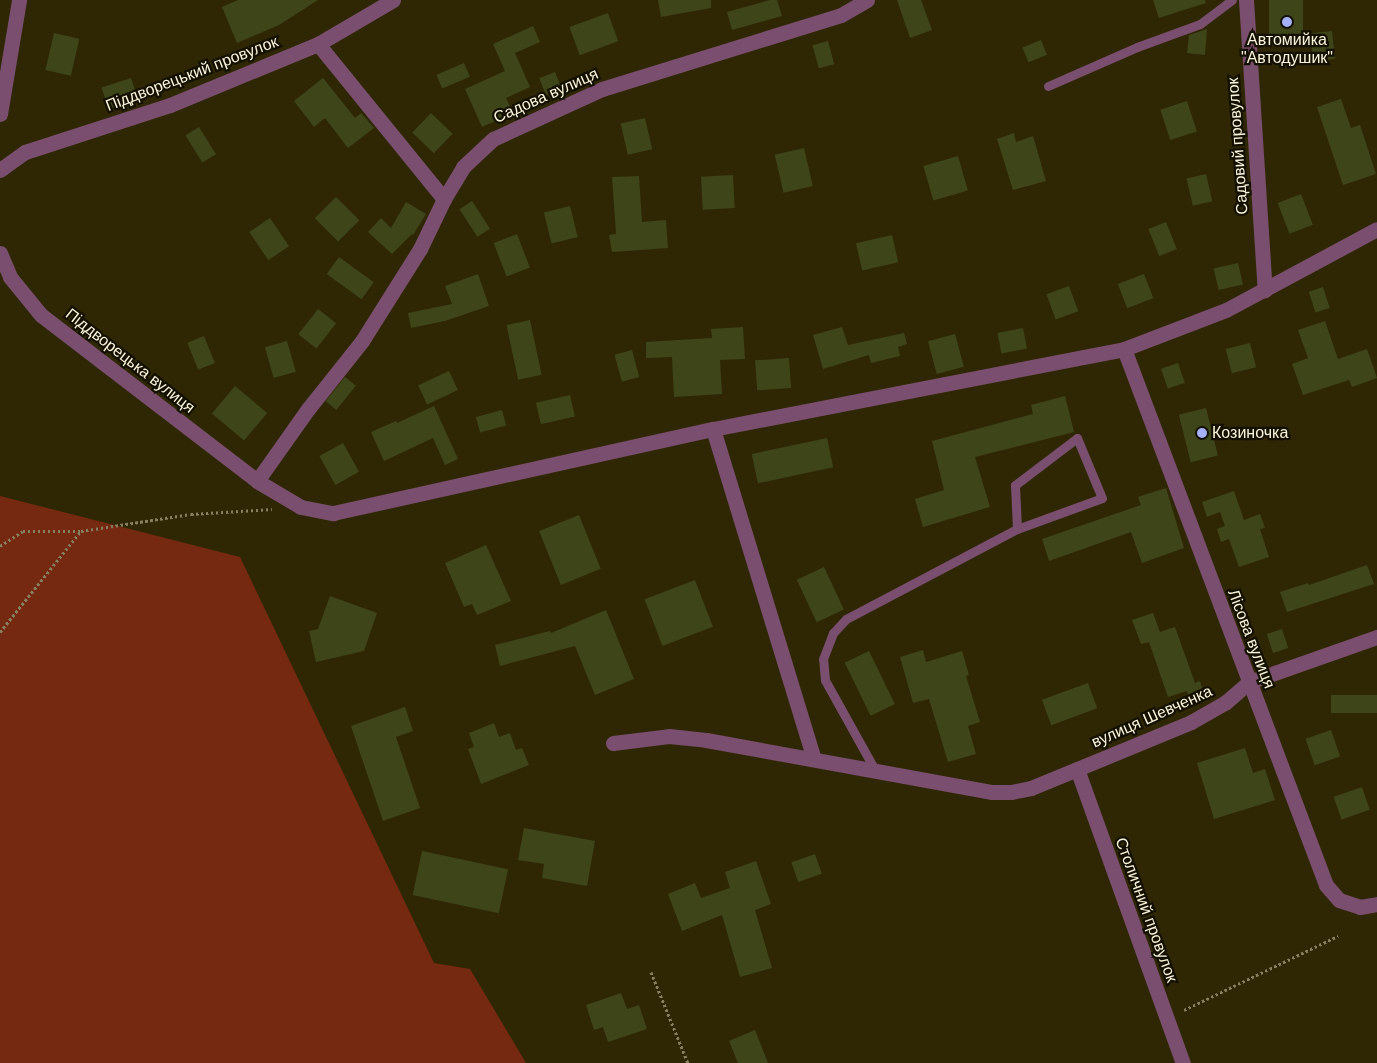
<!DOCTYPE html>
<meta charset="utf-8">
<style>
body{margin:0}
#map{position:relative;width:1377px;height:1063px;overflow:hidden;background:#2f2704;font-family:Helvetica,sans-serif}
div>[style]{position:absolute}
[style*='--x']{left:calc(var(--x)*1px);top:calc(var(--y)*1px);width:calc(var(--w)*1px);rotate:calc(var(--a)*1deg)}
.green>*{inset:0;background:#752910}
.building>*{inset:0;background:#3e4519;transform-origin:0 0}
.path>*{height:3px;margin-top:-1.5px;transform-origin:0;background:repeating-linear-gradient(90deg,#867f60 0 2.5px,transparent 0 5px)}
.service>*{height:9px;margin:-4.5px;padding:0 4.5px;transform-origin:4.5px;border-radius:4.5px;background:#7a4e6e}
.minor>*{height:15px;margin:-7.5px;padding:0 7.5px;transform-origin:7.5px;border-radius:7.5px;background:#7a4e6e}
.dots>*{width:14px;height:14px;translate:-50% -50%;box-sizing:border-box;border:2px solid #141001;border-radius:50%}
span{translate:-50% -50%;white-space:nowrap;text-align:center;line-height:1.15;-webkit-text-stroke:4.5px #141001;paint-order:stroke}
.poi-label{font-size:16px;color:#f9f4db}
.left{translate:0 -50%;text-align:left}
.street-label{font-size:16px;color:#f9f4db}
</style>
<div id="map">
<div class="green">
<div style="clip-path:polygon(0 496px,240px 557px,434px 963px,470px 969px,526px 1063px,0 1063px)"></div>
</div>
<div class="building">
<div style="clip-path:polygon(238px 0,318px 0,279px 25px,237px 43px,222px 7px)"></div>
<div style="clip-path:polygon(658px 0,711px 0,711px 8px,661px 17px)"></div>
<div style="clip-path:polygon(770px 0,777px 0,782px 16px,732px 30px,727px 12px)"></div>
<div style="clip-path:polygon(897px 0,921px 0,932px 30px,910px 38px)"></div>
<div style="clip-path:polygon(1153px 0,1205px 0,1206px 3px,1159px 18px)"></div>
<div style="left:1269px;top:0;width:34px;height:46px"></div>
<div style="left:608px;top:13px;width:30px;height:41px;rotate:70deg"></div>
<div style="clip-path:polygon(533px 26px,540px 42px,515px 53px,530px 87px,506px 98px,513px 113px,482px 127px,465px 89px,505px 71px,493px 44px)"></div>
<div style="clip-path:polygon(1207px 29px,1205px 55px,1187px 53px,1189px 35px)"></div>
<div style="left:1332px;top:31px;width:28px;height:22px;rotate:84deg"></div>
<div style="left:54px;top:33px;width:26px;height:38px;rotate:13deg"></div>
<div style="left:1041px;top:40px;width:16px;height:20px;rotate:68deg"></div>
<div style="left:828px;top:41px;width:24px;height:16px;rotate:75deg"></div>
<div style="left:464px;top:63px;width:15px;height:30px;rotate:67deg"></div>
<div style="left:555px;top:72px;width:18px;height:17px;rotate:68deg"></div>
<div style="left:131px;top:78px;width:22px;height:31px;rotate:72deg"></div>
<div style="clip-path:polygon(323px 78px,355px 118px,361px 113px,374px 128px,348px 148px,325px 118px,314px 127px,294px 101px)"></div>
<div style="clip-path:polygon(1341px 99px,1351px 128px,1360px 125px,1376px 174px,1343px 185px,1317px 107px)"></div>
<div style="left:1187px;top:101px;width:32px;height:28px;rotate:72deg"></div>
<div style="left:431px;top:113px;width:30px;height:27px;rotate:44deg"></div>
<div style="left:645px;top:118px;width:32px;height:25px;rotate:77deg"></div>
<div style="left:199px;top:127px;width:32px;height:16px;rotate:58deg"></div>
<div style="clip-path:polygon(1014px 133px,1016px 142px,1033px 136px,1046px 181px,1013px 190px,997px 139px)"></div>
<div style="left:804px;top:148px;width:39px;height:30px;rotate:77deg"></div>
<div style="left:958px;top:156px;width:36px;height:36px;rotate:74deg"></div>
<div style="left:1206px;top:174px;width:28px;height:20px;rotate:77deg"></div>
<div style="left:733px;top:175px;width:33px;height:32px;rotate:87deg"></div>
<div style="clip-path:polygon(639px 176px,642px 222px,666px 220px,668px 248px,612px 252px,609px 235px,616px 234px,612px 177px)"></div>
<div style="left:1301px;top:194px;width:33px;height:25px;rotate:69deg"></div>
<div style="left:336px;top:197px;width:33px;height:30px;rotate:45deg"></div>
<div style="left:472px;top:201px;width:33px;height:15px;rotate:57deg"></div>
<div style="clip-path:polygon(406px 202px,426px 214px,413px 235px,412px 234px,392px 254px,368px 232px,381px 218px,391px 228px)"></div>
<div style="left:570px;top:206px;width:32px;height:27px;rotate:76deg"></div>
<div style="left:270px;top:218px;width:34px;height:25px;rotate:56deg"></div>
<div style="left:1166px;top:222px;width:29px;height:19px;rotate:68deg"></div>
<div style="left:517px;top:234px;width:36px;height:25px;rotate:69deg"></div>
<div style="left:892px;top:235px;width:28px;height:37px;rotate:77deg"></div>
<div style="left:339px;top:257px;width:43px;height:21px;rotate:36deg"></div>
<div style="left:1238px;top:263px;width:22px;height:25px;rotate:77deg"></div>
<div style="clip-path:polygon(478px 274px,489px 306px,445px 321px,411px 328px,408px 313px,452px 304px,445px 286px)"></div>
<div style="left:1144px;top:274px;width:26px;height:28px;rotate:69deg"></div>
<div style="left:1069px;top:286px;width:27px;height:24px;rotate:70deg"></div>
<div style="left:1323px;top:287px;width:22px;height:15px;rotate:72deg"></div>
<div style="left:318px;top:309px;width:23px;height:32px;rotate:38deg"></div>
<div style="left:530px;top:320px;width:56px;height:24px;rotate:78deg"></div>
<div style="clip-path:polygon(1325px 321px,1338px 359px,1367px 349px,1377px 378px,1352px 387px,1349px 380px,1303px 395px,1292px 364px,1308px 358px,1298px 330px)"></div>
<div style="clip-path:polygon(743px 327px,745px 359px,720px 360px,722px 394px,674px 397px,672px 357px,646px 358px,646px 342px,712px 338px,711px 329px)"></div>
<div style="clip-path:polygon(842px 327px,848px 345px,904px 333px,907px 344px,898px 347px,900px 356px,871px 363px,869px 355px,823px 369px,813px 335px)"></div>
<div style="left:1023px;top:328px;width:21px;height:26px;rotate:79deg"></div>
<div style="left:955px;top:334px;width:34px;height:28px;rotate:75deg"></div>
<div style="left:204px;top:336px;width:29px;height:18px;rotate:68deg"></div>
<div style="left:287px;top:341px;width:32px;height:23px;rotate:74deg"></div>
<div style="left:1250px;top:343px;width:25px;height:25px;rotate:76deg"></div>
<div style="left:632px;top:350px;width:28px;height:18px;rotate:75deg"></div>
<div style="left:789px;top:358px;width:30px;height:34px;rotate:86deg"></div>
<div style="left:1178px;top:363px;width:21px;height:18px;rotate:71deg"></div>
<div style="left:449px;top:371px;width:21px;height:34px;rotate:65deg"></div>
<div style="left:345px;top:377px;width:14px;height:31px;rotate:39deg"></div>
<div style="left:235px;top:386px;width:42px;height:36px;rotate:40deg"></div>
<div style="left:570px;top:395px;width:22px;height:35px;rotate:77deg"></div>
<div style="clip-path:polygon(1065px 396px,1074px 432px,975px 457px,990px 507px,923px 527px,915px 499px,944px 490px,932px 441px,1033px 414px,1031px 405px)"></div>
<div style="clip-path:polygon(434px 406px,458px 459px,445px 465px,433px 438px,384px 461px,371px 432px,396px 421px,397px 423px)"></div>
<div style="left:1206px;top:408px;width:49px;height:28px;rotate:76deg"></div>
<div style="left:502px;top:410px;width:16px;height:27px;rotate:75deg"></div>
<div style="left:827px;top:438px;width:30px;height:77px;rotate:78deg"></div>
<div style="left:343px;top:443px;width:33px;height:27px;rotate:61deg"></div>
<div style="clip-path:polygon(1166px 488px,1184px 548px,1142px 563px,1131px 532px,1049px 561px,1042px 539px,1141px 505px,1138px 497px)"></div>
<div style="clip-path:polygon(1234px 491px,1244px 520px,1260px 514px,1265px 528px,1260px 529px,1269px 557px,1239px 567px,1229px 539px,1221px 542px,1217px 529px,1225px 526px,1220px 512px,1207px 517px,1202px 502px)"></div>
<div style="left:579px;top:515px;width:58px;height:43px;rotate:68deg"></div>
<div style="clip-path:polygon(486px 545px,511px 601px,477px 615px,472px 604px,464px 607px,445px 563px)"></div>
<div style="clip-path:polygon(1367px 565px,1374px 584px,1287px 612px,1280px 592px,1308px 583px,1309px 585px)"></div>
<div style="left:824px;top:567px;width:47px;height:30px;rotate:65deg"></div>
<div style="left:695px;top:580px;width:50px;height:54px;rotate:69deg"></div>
<div style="clip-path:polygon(330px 596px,377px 613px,364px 651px,316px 662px,309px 631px,318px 629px)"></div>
<div style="clip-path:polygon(606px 610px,634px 679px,595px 695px,575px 646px,500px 666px,495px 645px,550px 631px,551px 633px)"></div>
<div style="clip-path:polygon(1153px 613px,1160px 632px,1175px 627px,1195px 683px,1200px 681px,1204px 695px,1190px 700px,1187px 691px,1168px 697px,1149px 642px,1141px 644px,1132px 620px)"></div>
<div style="left:1282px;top:629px;width:20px;height:16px;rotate:72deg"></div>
<div style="clip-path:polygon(923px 650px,926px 662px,962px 651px,969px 675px,966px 676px,980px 722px,968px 726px,976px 754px,948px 762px,929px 699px,913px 703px,900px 657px)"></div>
<div style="left:869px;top:651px;width:59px;height:27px;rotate:64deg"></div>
<div style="left:1088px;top:683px;width:27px;height:49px;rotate:70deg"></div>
<div style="left:1377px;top:695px;width:18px;height:46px;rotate:90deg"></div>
<div style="clip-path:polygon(405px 707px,413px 731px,396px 737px,420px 808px,383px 821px,351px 726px)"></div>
<div style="clip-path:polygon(494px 723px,499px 737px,510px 733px,516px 750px,522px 748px,529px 765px,481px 784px,468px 749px,474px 747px,469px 733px)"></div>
<div style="left:1331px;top:730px;width:28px;height:27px;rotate:71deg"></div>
<div style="clip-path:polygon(1245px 748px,1253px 773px,1265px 769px,1275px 800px,1214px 819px,1197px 763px)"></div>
<div style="left:1362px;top:787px;width:24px;height:30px;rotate:71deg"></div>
<div style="clip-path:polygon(524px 828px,595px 841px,587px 886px,542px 878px,544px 864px,518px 860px)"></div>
<div style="left:422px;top:851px;width:88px;height:45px;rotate:12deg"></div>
<div style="left:815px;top:854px;width:21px;height:25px;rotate:71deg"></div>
<div style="clip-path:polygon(756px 861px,771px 904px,755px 910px,772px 968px,740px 977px,722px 915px,682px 931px,668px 894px,695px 883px,701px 898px,730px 888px,725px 872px)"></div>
<div style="clip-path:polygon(621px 993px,627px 1009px,639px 1005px,647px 1029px,608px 1042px,603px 1027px,594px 1030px,586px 1005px)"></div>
<div style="clip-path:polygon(755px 1030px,768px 1063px,738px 1063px,729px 1041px)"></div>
</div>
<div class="path">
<div style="--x:0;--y:546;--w:27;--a:-33"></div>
<div style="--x:23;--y:531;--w:57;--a:0"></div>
<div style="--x:0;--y:632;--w:129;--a:-51.3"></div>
<div style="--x:81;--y:531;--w:111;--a:-8.8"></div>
<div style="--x:191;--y:514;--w:81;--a:-3.5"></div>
<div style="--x:651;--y:972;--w:98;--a:67.9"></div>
<div style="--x:1184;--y:1010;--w:171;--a:-25.7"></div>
</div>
<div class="service">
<div style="--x:1048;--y:86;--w:97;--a:-23.7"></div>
<div style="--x:1137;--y:47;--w:67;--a:-20.1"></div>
<div style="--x:1200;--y:24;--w:40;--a:-37"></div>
<div style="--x:875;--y:770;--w:103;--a:-119.1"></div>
<div style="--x:825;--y:680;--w:21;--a:-95"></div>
<div style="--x:823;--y:659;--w:28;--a:-69"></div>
<div style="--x:833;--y:633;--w:19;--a:-47"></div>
<div style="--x:846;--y:619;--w:193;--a:-27.8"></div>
<div style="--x:1017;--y:529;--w:90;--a:-20"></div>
<div style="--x:1102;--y:498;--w:65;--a:-112.6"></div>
<div style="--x:1077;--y:438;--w:78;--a:142.8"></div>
<div style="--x:1015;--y:485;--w:44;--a:87.4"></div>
</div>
<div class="minor">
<div style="--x:1246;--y:0;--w:291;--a:86.3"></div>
<div style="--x:318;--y:44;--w:200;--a:50.9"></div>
<div style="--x:0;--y:114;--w:116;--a:-80.5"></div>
<div style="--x:0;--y:170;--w:31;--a:-36"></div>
<div style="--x:25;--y:152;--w:152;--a:-18"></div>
<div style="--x:170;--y:105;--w:160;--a:-22.4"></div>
<div style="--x:318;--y:44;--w:87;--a:-30.4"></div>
<div style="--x:0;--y:253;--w:26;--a:67"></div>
<div style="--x:10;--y:277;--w:49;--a:50.8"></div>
<div style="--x:41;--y:315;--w:272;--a:37.5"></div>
<div style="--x:257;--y:481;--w:51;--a:30.6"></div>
<div style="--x:301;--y:507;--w:33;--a:11"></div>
<div style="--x:333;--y:513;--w:389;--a:-12.5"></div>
<div style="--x:713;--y:429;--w:419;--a:-11"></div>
<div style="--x:1124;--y:349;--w:109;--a:-20.9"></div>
<div style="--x:1226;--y:310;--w:171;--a:-28.2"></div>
<div style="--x:1124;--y:349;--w:573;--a:69.35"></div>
<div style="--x:1326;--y:885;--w:20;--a:49"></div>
<div style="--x:1339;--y:900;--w:22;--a:18"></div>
<div style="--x:1360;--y:907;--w:17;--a:-10"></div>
<div style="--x:713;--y:429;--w:345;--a:73"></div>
<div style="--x:257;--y:481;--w:88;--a:-54.7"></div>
<div style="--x:308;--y:409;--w:87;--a:-51.5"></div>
<div style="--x:362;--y:341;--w:109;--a:-57.8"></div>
<div style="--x:420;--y:249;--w:55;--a:-64.4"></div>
<div style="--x:444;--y:199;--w:37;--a:-59"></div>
<div style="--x:463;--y:167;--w:41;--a:-43"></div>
<div style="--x:493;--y:139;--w:120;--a:-24.6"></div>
<div style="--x:602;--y:89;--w:250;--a:-17.2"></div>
<div style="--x:841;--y:15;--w:30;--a:-30"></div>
<div style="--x:613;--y:743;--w:56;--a:-7.1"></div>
<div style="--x:669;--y:736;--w:37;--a:6"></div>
<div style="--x:706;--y:740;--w:291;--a:10.3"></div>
<div style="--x:992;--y:792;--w:19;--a:0"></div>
<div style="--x:1011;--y:792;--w:20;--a:-11"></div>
<div style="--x:1031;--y:788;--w:173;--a:-22.4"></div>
<div style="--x:1191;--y:722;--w:40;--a:-29.7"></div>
<div style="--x:1226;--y:702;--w:30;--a:-41"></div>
<div style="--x:1249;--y:682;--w:136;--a:-19.4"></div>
<div style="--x:1077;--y:769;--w:313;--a:70.2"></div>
</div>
<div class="dots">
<div style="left:1287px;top:22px;background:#a6b1fc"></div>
<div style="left:1202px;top:433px;background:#a6b1fc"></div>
</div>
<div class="poi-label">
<span style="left:1287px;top:49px">Автомийка<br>"Автодушик"</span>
<span class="left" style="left:1212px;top:433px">Козиночка</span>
</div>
<div class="street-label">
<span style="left:192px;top:74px;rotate:-21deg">Піддворецький провулок</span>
<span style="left:546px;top:96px;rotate:-24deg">Садова вулиця</span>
<span style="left:1238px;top:146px;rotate:-94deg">Садовий провулок</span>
<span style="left:130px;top:361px;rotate:38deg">Піддворецька вулиця</span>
<span style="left:1251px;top:639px;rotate:69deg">Лісова вулиця</span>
<span style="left:1152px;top:717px;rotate:-24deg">вулиця Шевченка</span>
<span style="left:1146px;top:910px;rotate:70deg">Столичний провулок</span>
</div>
</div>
